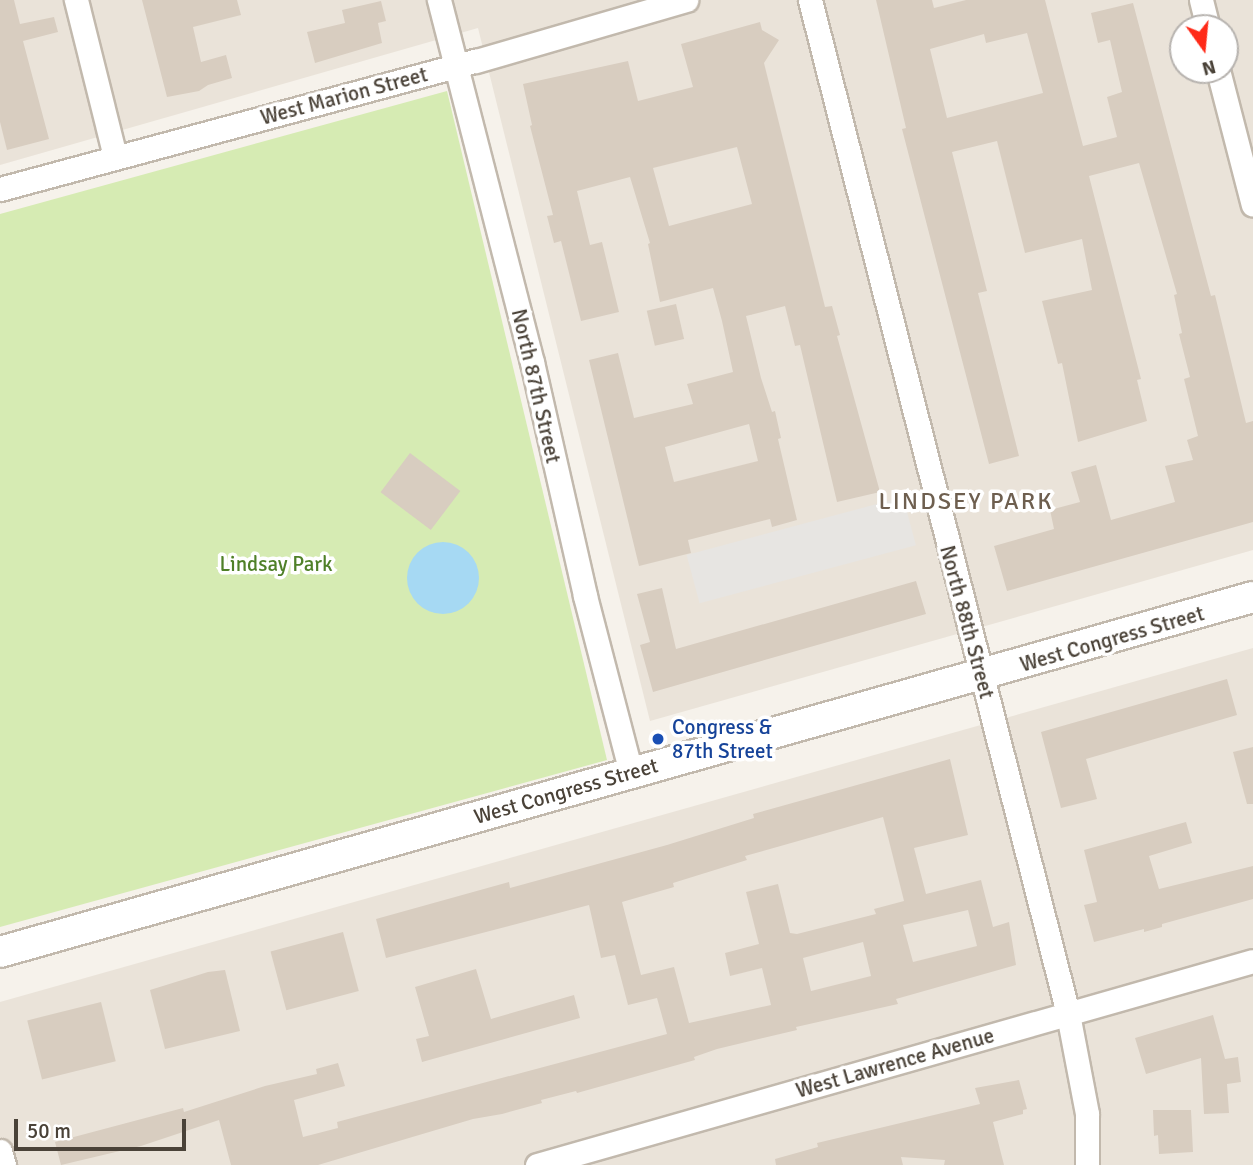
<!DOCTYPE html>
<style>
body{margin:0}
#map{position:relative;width:1253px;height:1165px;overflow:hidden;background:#f6f2eb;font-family:Signika,sans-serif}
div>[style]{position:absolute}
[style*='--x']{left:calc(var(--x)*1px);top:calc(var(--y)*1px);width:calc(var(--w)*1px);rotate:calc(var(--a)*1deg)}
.residential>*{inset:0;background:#eae3d9}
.green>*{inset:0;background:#d6ebb3}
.parking>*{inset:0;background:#e7e5e2;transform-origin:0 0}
.water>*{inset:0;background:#a6d9f3}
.round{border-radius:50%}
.building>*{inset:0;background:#d8cdc0;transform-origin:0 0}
.roads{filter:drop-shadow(2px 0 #c2b9ad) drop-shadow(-2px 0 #c2b9ad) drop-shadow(0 2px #c2b9ad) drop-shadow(0 -2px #c2b9ad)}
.minor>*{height:23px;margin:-11.5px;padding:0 11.5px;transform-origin:11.5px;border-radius:11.5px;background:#fff}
.tertiary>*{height:30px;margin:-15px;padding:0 15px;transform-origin:15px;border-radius:15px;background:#fff}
.dots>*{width:19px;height:19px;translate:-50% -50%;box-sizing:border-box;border:4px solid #fff;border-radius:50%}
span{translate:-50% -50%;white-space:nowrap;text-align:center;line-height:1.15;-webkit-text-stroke:7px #fff;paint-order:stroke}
.street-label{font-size:21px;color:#4a4238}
.park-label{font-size:21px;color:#4f8028}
.transit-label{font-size:21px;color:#164399}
.left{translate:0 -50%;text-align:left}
.quarter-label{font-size:24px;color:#6e5f4f;letter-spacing:2px}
.north{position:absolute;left:1169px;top:14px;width:70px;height:70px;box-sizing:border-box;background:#fff;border:2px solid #b7b3af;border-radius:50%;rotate:165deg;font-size:19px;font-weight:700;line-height:28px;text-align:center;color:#4a4238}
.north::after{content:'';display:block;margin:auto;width:24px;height:32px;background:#ff2a18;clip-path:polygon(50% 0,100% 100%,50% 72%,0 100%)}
.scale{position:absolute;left:14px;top:1119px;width:172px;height:32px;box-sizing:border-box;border:4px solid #4a4238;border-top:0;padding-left:9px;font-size:21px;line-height:24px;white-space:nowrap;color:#4a4238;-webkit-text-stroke:5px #fff;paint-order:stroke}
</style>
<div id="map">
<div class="residential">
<div style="clip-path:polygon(evenodd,0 0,1253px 0,1253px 550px,650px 721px,478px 28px,0 165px,0 0,1183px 28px,1225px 28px,1225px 70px,1183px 70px,1183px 28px)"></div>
<div style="clip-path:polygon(1253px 648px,1253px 1165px,0 1165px,0 1002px)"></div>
</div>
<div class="green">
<div style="clip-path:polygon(447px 91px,607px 760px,0 927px,0 214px)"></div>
</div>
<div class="parking">
<div style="left:903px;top:497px;width:50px;height:224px;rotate:75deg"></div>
</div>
<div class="water">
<div class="round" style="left:407px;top:542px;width:72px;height:72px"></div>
</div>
<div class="building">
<div style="clip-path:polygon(0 0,14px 0,20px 24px,54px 17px,58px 32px,23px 41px,49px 139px,7px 150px,0 122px)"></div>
<div style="clip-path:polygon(142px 0,237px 0,241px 15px,193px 27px,201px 62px,226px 55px,232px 78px,208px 85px,199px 91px,167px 97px)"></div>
<div style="clip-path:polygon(evenodd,876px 0,932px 0,934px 8px,966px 0,1045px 0,1083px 146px,1117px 137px,1107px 97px,1122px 92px,1110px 40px,1098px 43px,1091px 13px,1133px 3px,1211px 296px,1215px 295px,1246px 423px,1253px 421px,1253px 522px,1007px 591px,994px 546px,1054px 529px,1050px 510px,1080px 502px,1071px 472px,1096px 465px,1111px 520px,1175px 502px,1165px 466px,1193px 460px,1187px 440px,1198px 436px,1184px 379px,1190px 377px,1179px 334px,1182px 333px,1174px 295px,1177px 294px,1139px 163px,1089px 176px,1141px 379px,1137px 380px,1147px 421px,1078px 442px,1062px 363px,1058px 364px,1042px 301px,1092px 290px,1082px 239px,1025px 253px,997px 141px,952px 152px,987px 291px,978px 293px,1019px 456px,989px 464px,902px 129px,906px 128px,876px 0,1027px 33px,1043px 93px,947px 118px,930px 49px,984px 34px,986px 43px,1027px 33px)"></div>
<div style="clip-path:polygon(381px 1px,386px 21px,378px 23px,382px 43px,315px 63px,307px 32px,345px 23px,342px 10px)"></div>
<div style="clip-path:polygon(evenodd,760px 22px,762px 30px,779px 40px,764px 63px,825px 307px,832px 306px,840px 335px,837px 336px,880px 492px,837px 502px,800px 345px,795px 346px,785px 306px,746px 316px,761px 378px,772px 412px,775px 411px,781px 438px,778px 439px,797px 520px,772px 527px,770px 519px,688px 540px,691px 553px,639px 566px,589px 360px,618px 353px,634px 418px,693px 404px,687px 384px,733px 372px,722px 321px,713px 288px,660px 302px,648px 244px,650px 243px,630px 177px,577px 191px,590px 245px,602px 242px,619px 312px,581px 321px,561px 241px,554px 243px,547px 216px,553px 215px,530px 126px,532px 125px,523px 84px,628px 61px,638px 101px,693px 87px,681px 44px,760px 22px,737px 147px,752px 204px,669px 226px,653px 168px,737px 147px,760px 22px,749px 424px,758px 461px,674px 482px,665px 447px,749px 424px)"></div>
<div style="left:676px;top:304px;width:36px;height:30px;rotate:77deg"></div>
<div style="left:410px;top:453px;width:63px;height:49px;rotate:37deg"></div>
<div style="clip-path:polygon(916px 581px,926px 614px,653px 692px,640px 645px,650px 642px,637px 594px,662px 588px,676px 649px)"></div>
<div style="clip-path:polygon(1227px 679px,1237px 715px,1086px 759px,1097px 799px,1061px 808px,1041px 732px)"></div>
<div style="clip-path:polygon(1253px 747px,1253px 804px,1247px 804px,1233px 752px)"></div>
<div style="clip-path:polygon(evenodd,950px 759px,968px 835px,914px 848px,926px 894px,981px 880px,993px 927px,1009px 922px,1016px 965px,896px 999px,898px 1004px,796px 1027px,797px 1030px,717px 1049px,694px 1057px,695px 1060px,577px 1093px,576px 1091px,541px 1100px,542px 1103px,502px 1114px,473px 1119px,318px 1165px,231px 1165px,219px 1120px,141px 1146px,61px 1165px,55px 1142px,183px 1108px,184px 1112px,265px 1086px,317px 1074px,316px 1069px,338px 1063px,345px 1086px,294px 1100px,303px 1137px,338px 1128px,337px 1122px,667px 1034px,657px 998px,628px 1005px,615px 955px,601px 958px,589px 905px,386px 958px,376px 919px,509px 882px,510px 888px,667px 845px,754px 818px,753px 814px,950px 759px,883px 817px,904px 901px,874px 909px,876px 914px,797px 934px,790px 933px,778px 884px,746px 892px,759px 944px,725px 953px,730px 976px,762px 968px,771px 1005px,689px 1023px,674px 967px,641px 975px,622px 902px,674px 887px,673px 883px,747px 860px,745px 856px,883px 817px,950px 759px,968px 910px,977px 946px,913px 962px,903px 925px,968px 910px,950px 759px,863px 942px,871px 976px,811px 991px,803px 958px,863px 942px)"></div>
<div style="clip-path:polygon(1186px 822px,1192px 843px,1149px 856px,1159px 889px,1253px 866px,1253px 899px,1162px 924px,1162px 927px,1144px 932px,1144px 929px,1094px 942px,1084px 905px,1097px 902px,1084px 850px)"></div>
<div style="left:343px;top:932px;width:61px;height:75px;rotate:75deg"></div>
<div style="clip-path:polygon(476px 969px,491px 1019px,574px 995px,580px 1018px,422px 1062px,416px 1039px,429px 1036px,415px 987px)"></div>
<div style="clip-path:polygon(225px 970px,240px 1031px,165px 1049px,150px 990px,208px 972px)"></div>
<div style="left:101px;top:1002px;width:61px;height:76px;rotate:76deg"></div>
<div style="clip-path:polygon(1213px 1015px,1225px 1059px,1238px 1057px,1241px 1082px,1227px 1084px,1229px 1113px,1204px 1114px,1201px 1058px,1146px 1074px,1135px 1038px)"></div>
<div style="clip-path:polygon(1019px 1080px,1027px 1109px,1023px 1110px,1023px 1114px,993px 1122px,1004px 1165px,944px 1165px,945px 1160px,901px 1157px,903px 1165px,776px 1165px,775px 1159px,818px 1147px,817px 1143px,980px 1104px,975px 1088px)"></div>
<div style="clip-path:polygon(1153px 1110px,1191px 1110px,1193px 1152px,1159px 1154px,1158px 1135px,1154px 1136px)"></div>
</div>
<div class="roads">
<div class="minor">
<div style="--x:76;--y:0;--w:162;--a:76"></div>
<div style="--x:439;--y:0;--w:374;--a:75.6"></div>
<div style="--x:532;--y:362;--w:240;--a:77.2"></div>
<div style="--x:585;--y:596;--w:182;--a:75.4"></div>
<div style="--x:810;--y:0;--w:1046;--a:75.72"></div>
<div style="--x:1068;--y:1014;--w:102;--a:79.2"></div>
<div style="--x:1087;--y:1114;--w:51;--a:90"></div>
<div style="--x:1201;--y:0;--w:29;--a:76"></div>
<div style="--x:1218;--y:70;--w:139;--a:75.5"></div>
<div style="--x:0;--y:189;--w:493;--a:-15.1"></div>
<div style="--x:476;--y:61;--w:219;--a:-16.2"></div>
<div style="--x:0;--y:1151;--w:15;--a:74"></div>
<div style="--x:537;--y:1165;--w:744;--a:-15.9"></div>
</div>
<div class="tertiary">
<div style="--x:0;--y:952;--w:1302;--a:-15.82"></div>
</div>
</div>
<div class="dots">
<div style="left:658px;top:739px;background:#1a4fb4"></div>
</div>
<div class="street-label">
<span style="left:344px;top:96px;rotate:-15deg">West Marion Street</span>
<span style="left:536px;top:386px;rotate:77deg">North 87th Street</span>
<span style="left:967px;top:622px;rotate:75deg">North 88th Street</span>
<span style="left:1112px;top:639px;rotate:-16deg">West Congress Street</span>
<span style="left:566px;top:791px;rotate:-16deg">West Congress Street</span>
<span style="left:895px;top:1063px;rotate:-16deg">West Lawrence Avenue</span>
</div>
<div class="park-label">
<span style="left:276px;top:564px">Lindsay Park</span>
</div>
<div class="transit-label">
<span class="left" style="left:672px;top:739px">Congress &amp;<br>87th Street</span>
</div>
<div class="quarter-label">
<span style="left:966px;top:502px">LINDSEY PARK</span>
</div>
<div class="north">N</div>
<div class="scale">50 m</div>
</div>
